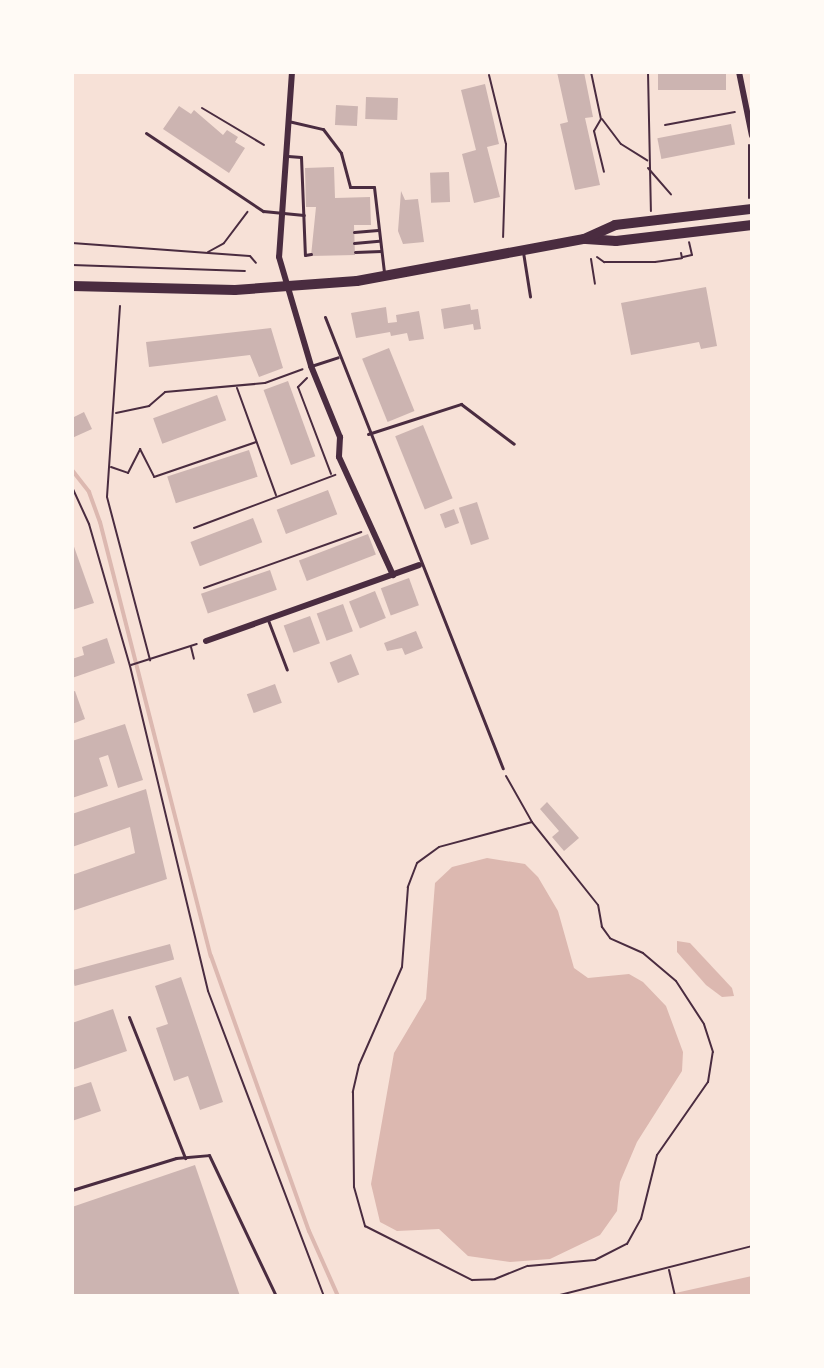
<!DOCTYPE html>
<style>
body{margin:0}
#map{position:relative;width:824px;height:1368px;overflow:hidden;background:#f7e1d7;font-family:Signika,sans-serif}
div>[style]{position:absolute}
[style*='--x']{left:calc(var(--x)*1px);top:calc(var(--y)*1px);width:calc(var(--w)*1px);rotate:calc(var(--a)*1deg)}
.water>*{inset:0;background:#dcb8b0}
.stream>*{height:4px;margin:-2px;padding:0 2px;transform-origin:2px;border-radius:2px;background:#dcb8b0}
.building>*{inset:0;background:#ccb4b1;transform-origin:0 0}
.path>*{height:2px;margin:-1px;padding:0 1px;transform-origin:1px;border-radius:1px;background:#4a2c40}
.service>*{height:3px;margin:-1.5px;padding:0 1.5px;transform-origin:1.5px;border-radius:1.5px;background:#4a2c40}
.minor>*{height:6px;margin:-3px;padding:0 3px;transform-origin:3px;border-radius:3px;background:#4a2c40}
.primary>*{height:10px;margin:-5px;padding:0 5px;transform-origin:5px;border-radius:5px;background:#4a2c40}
span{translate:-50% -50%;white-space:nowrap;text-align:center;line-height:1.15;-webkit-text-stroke:7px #fffaf5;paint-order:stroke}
.frame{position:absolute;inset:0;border:74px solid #fffaf5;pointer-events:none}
</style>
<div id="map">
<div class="water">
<div style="clip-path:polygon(487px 858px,525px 864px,538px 877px,558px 911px,574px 968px,588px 978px,629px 974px,643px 982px,666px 1006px,683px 1052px,682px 1071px,637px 1142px,620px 1182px,617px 1211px,600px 1235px,550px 1259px,510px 1262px,468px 1256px,439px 1229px,397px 1231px,380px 1222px,371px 1184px,394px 1053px,426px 999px,435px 883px,452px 867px)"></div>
<div style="clip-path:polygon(677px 941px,690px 943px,732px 988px,734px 996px,722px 997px,706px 985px,677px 952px)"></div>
<div style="clip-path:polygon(752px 1276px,752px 1296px,668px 1296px,671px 1294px)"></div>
</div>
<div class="stream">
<div style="--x:72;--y:470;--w:28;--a:52"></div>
<div style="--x:89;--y:492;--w:32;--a:70"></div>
<div style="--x:100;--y:522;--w:448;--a:75.7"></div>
<div style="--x:211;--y:956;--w:292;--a:70.4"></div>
<div style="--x:309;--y:1231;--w:71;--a:66"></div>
</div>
<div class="building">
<div style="clip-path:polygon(557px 72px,584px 72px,593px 117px,585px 118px,600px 185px,575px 190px,560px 124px,568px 122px)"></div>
<div style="left:658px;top:72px;width:68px;height:18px"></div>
<div style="clip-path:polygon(485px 84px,499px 144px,487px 147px,500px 197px,474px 203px,462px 154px,476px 150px,461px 90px)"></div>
<div style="left:366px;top:97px;width:32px;height:22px;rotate:2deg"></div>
<div style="left:336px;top:105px;width:22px;height:20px;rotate:3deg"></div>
<div style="clip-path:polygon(179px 106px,191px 114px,194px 110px,223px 135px,227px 130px,238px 137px,235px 142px,245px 148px,229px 173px,163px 129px)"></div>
<div style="left:731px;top:124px;width:21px;height:75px;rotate:79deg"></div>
<div style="clip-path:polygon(334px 167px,335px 198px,370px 197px,371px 225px,354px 225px,355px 255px,311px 256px,316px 207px,306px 207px,305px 168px)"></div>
<div style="left:449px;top:172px;width:30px;height:19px;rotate:88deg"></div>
<div style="clip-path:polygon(401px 191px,405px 200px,418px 199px,424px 242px,403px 244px,398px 231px)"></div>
<div style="clip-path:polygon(706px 287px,717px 346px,701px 349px,699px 342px,631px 355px,621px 303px)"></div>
<div style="clip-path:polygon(470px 304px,471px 310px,478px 309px,481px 329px,474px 330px,473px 324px,444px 329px,441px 309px)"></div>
<div style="clip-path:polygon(386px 307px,388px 323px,397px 322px,396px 315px,419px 311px,424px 339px,409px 341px,407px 333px,391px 336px,390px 332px,356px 338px,351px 313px)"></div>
<div style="clip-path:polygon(271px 328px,283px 368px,259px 377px,250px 355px,149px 367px,146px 342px)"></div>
<div style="left:389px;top:348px;width:68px;height:29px;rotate:68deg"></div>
<div style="left:288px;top:381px;width:80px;height:26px;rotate:70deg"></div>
<div style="left:217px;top:395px;width:27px;height:68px;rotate:70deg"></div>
<div style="clip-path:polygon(84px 412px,92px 429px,72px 438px,72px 418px)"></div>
<div style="left:423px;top:425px;width:79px;height:30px;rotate:68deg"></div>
<div style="left:249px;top:450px;width:28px;height:86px;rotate:72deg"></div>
<div style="left:328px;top:490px;width:26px;height:55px;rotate:69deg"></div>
<div style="left:477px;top:502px;width:39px;height:19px;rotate:72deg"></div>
<div style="left:454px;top:509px;width:15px;height:15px;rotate:70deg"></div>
<div style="left:253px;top:518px;width:26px;height:67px;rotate:69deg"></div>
<div style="left:368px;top:534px;width:22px;height:74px;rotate:69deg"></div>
<div style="clip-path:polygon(72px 541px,94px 603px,72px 610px)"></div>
<div style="left:270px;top:570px;width:21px;height:73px;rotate:71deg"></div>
<div style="left:409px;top:578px;width:29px;height:30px;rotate:70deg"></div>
<div style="left:375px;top:591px;width:29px;height:28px;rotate:68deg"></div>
<div style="left:343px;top:604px;width:29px;height:28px;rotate:70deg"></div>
<div style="left:310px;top:616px;width:29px;height:28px;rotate:70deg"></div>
<div style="clip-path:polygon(416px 631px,423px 648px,405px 655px,402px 648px,387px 651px,384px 643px)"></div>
<div style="clip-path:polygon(107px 638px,115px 663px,72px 678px,72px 659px,84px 655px,82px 647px)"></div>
<div style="left:351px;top:654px;width:22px;height:23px;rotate:68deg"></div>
<div style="left:275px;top:684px;width:20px;height:30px;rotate:70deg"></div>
<div style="clip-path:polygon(75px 691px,85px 719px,72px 724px,72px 692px)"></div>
<div style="clip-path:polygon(125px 724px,143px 780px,118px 788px,108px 755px,99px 758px,108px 786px,72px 798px,72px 741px)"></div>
<div style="clip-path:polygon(146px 789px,167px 879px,72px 911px,72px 875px,135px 853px,130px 827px,72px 847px,72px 814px)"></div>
<div style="clip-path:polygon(547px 802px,579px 838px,564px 851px,552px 837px,559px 831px,540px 809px)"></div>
<div style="left:170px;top:944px;width:16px;height:103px;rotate:75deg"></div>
<div style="clip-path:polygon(181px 977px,223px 1102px,200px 1110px,188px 1076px,174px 1081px,156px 1028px,168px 1024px,155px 986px)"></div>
<div style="clip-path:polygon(113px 1009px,127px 1051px,72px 1070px,72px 1023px)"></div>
<div style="clip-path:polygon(91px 1082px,101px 1111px,72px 1121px,72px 1088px)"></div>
<div style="clip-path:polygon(195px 1165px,240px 1296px,72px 1296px,72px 1207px)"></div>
</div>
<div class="path">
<div style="--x:591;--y:72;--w:48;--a:78"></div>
<div style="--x:601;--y:119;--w:14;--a:120"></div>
<div style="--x:594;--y:131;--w:42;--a:76.3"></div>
<div style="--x:648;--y:72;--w:139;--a:88.8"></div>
<div style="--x:489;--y:75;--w:71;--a:76.2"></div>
<div style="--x:506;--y:144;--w:93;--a:91.8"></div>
<div style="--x:202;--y:108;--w:72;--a:30.8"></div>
<div style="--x:602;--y:119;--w:31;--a:53"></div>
<div style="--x:621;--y:144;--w:31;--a:32"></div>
<div style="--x:665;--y:125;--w:71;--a:-10.5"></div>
<div style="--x:749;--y:145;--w:53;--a:90"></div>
<div style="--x:648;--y:168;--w:35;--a:49"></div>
<div style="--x:72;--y:243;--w:178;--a:4.2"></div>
<div style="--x:250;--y:256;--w:9;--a:49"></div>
<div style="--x:208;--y:252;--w:18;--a:-29"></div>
<div style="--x:224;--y:243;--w:39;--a:-53"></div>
<div style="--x:597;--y:257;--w:9;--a:36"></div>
<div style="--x:604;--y:262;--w:51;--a:0"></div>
<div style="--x:655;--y:262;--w:27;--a:-8"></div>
<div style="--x:682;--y:258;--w:5;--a:-101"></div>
<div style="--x:683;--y:257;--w:9;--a:-13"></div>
<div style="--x:692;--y:255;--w:13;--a:-103"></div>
<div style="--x:591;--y:259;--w:25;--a:81"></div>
<div style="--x:72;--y:265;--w:173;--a:2"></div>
<div style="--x:120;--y:306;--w:191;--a:93.9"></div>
<div style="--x:107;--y:497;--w:169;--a:75.2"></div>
<div style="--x:307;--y:378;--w:13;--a:135"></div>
<div style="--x:298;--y:387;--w:93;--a:69.2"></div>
<div style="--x:237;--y:388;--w:114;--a:70"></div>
<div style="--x:116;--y:413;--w:34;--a:-12"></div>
<div style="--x:149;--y:406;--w:21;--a:-41"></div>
<div style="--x:165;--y:392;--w:100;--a:-5.1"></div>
<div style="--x:265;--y:383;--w:40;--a:-20.2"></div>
<div style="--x:111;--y:467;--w:18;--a:19"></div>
<div style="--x:128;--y:473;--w:27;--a:-63"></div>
<div style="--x:140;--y:449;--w:31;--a:63"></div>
<div style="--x:154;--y:477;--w:108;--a:-18.9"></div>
<div style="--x:72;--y:487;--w:41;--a:65.3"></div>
<div style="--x:89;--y:524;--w:148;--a:73.9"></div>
<div style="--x:130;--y:666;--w:334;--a:76.5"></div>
<div style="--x:208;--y:991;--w:326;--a:69.2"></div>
<div style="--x:194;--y:528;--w:151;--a:-20.6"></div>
<div style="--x:204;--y:588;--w:167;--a:-19.6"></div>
<div style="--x:191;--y:647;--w:12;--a:76"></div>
<div style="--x:131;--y:665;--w:69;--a:-17.7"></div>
<div style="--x:506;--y:776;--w:53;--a:60.5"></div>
<div style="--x:532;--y:822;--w:96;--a:165"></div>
<div style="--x:439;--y:847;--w:27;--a:144"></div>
<div style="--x:417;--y:863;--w:26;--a:111"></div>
<div style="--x:408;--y:887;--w:80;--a:94.3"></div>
<div style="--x:402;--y:967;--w:107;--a:113.7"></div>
<div style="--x:359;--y:1065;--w:28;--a:103"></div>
<div style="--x:353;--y:1092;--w:95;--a:89.4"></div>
<div style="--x:354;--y:1187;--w:41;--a:74.2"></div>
<div style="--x:365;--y:1226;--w:120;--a:26.8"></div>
<div style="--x:472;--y:1280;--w:23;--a:-2"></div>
<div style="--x:495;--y:1279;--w:35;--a:-22"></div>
<div style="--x:528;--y:1266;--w:67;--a:-5.1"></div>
<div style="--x:595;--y:1260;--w:36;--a:-27"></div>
<div style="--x:627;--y:1244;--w:29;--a:-61"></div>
<div style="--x:641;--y:1219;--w:66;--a:-76"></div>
<div style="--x:657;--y:1155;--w:89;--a:-55.1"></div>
<div style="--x:708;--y:1082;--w:30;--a:-81"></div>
<div style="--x:713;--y:1052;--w:29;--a:-108"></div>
<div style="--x:704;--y:1024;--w:51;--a:-123.1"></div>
<div style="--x:676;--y:981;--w:43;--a:-139.7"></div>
<div style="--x:643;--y:953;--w:36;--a:-156"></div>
<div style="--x:610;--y:938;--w:14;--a:-126"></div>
<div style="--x:602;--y:927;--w:22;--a:-100"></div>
<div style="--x:598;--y:905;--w:106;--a:-128.5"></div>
<div style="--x:669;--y:1270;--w:27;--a:77"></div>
<div style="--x:556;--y:1296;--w:202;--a:-14.3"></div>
</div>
<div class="service">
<div style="--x:288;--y:121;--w:36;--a:13"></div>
<div style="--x:323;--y:129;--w:30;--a:53"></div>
<div style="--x:341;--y:153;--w:35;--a:75"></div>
<div style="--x:350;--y:187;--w:24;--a:0"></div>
<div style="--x:374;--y:187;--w:86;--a:83.3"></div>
<div style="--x:146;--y:133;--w:141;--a:33.7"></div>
<div style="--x:263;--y:211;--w:41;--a:5.6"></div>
<div style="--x:288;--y:156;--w:13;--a:4"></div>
<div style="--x:301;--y:157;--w:98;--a:87.7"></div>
<div style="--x:305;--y:255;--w:6;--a:-9"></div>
<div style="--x:354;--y:232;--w:24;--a:-5"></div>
<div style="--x:354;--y:243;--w:25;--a:-5"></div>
<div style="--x:355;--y:252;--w:26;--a:-2"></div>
<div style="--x:523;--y:252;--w:45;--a:81"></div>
<div style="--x:325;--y:317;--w:485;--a:68.5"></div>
<div style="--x:311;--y:366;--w:28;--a:-18"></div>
<div style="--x:368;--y:434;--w:98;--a:-17.9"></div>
<div style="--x:461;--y:404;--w:66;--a:37"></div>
<div style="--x:268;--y:620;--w:53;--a:69.2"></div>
<div style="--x:129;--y:1017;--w:152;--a:68.3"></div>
<div style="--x:72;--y:1190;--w:109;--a:-17.1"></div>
<div style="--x:176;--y:1158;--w:33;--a:-5"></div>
<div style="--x:209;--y:1155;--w:156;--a:64.6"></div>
</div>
<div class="minor">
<div style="--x:292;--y:72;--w:185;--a:94"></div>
<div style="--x:279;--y:257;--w:114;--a:73.6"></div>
<div style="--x:311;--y:366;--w:77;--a:67.8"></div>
<div style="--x:340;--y:437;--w:20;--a:93"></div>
<div style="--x:339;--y:457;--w:130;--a:65.4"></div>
<div style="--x:739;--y:72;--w:65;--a:78.5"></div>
<div style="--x:206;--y:641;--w:226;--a:-19.6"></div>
</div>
<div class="primary">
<div style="--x:586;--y:239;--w:30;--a:4"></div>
<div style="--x:616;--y:241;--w:137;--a:-6.7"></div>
<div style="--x:72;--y:286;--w:163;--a:1.4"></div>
<div style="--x:235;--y:290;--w:122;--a:-4.2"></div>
<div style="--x:357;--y:281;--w:231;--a:-10.5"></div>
<div style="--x:584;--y:239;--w:34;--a:-24"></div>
<div style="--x:615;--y:225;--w:138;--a:-6.7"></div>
</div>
<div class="frame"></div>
</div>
